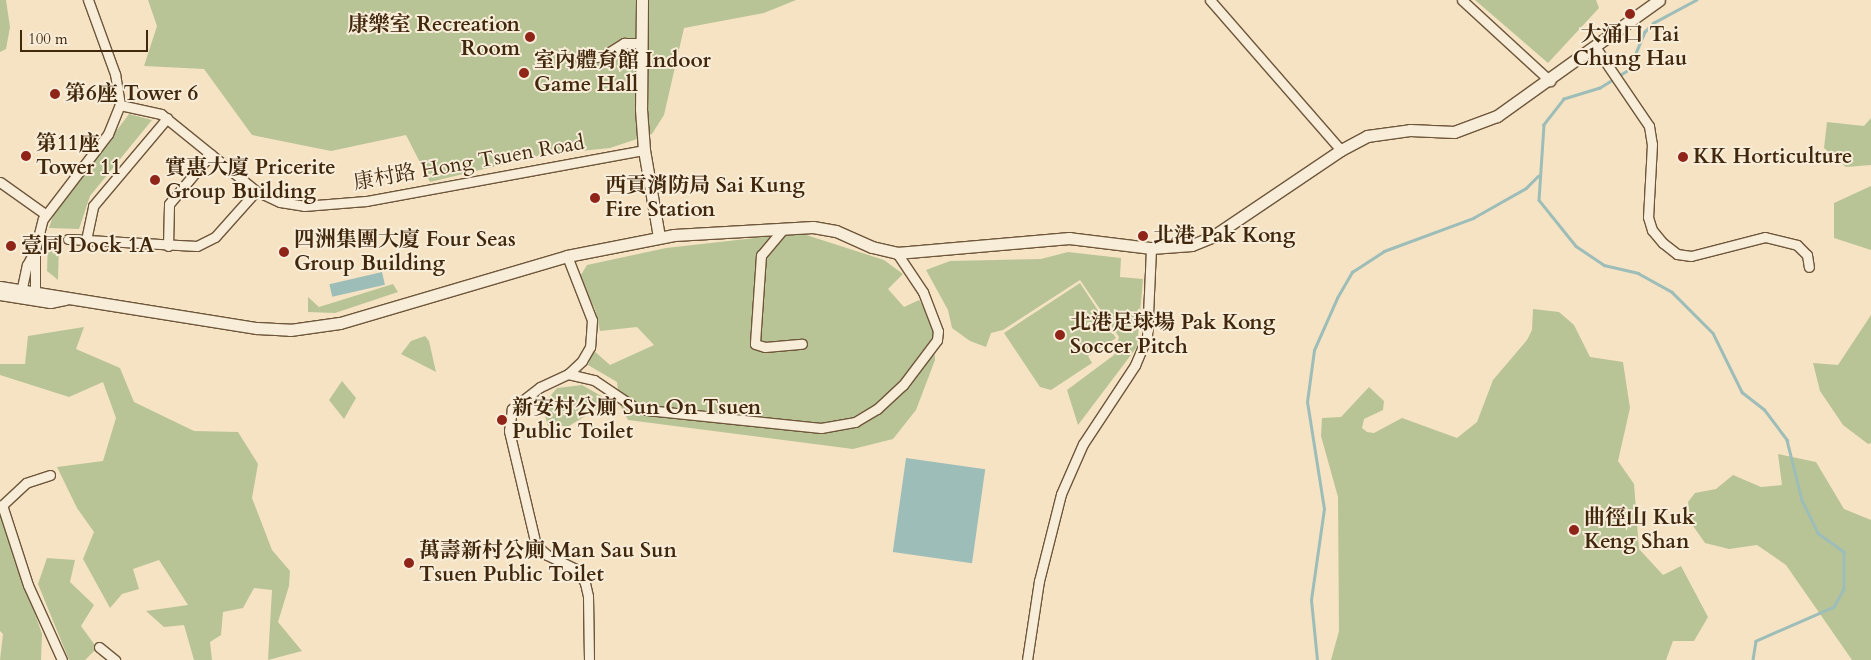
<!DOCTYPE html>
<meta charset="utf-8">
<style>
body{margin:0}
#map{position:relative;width:1871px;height:660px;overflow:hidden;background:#f5e3c4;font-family:Cardo,"Noto Serif TC",serif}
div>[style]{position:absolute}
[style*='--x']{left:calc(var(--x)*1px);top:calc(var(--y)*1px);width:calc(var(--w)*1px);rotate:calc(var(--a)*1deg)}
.green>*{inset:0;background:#b9c496}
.water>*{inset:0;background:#9dbdb9;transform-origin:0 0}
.stream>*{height:2.5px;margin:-1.25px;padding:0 1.25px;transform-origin:1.25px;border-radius:1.25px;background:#9dbdb9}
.roads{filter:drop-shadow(1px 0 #6e563a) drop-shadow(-1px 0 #6e563a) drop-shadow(0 1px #6e563a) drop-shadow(0 -1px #6e563a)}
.street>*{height:9px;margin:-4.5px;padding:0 4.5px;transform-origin:4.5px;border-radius:4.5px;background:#f8edd9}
.secondary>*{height:11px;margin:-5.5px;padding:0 5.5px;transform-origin:5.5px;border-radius:5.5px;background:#f8edd9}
.dots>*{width:14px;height:14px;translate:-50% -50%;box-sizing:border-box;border:2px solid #f8edd9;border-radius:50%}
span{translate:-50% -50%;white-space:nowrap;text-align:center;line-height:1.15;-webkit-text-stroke:4px #f8edd9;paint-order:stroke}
.poi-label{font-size:21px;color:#41270c;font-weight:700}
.right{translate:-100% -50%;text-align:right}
.left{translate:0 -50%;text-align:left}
.street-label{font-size:21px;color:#41270c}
.scale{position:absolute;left:20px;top:30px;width:128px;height:22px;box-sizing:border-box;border:2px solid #41270c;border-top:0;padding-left:6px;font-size:15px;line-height:18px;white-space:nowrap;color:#41270c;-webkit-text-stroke:4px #f8edd9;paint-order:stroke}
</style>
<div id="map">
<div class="green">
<div style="clip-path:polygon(0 0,6px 0,10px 27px,6px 49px,0 52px)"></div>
<div style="clip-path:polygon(148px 0,796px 0,764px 13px,684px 28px,664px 115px,652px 134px,610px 148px,542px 155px,430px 182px,406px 135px,331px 151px,252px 135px,204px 69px,144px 66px,157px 26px)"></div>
<div style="clip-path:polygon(1475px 0,1596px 0,1599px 8px,1548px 63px)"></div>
<div style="clip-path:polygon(129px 114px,152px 120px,90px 196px,79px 229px,49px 228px,53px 216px)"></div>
<div style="clip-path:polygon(1871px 118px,1871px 165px,1846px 167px,1824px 148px,1827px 122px,1864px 126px)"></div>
<div style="clip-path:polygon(1871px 186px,1871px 250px,1834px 238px,1834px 203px)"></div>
<div style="clip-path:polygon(800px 233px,884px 260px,903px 274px,888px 289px,904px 307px,919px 300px,933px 322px,935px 360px,916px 410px,893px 439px,853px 449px,628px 420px,620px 405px,617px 382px,588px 365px,593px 350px,610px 365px,654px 345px,637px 327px,600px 331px,595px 309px,579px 278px,587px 265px,666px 248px)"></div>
<div style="clip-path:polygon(48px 242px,59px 244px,58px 280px,47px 271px)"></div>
<div style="clip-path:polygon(1068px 252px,1121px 258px,1120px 277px,1143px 279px,1137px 347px,1078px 425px,1067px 390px,1114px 355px,1119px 337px,1080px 280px,1003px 330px,991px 333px,986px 347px,970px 341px,952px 328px,948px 310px,926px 270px,950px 261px,1041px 259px)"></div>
<div style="clip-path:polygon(1080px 283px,1116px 338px,1088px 356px,1092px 363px,1051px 390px,1040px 387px,1004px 333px)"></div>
<div style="clip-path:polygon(393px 284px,398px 292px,335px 313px,308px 312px,308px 297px,319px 307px)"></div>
<div style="clip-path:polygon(1533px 309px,1559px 312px,1574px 325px,1590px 357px,1623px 362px,1630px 408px,1618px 461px,1634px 484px,1639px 549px,1663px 575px,1681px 566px,1708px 617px,1694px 641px,1673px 641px,1666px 660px,1331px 660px,1339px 631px,1338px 497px,1321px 436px,1322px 418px,1341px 417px,1369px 387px,1384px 401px,1383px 410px,1364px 419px,1362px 428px,1367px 432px,1374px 433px,1402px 418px,1457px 438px,1477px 422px,1493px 380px,1527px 340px,1532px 330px)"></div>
<div style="clip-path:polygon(1871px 315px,1871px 443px,1868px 444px,1843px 425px,1820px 391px,1813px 363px,1838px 365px)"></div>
<div style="clip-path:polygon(84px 327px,76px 349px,120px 368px,134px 402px,194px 431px,238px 432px,258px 464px,252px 498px,272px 550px,290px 571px,289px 586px,278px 622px,302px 651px,268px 660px,272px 590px,254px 588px,243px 608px,223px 612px,221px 635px,210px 642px,212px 660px,194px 660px,184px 625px,164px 627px,146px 611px,188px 605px,159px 560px,133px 569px,139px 589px,122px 594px,110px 608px,83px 559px,94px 532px,77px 508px,57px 467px,103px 461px,116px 418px,103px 382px,69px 397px,0 375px,0 364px,25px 364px,28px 336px)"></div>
<div style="clip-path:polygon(425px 336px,429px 341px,436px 372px,401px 354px,411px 341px)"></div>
<div style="clip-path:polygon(342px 381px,356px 398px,344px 419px,329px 400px)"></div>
<div style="clip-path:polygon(582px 385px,610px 401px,569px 426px,548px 426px,542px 406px,557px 388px)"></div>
<div style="clip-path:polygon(1778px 454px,1816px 462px,1844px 509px,1871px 520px,1871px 660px,1852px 660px,1786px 565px,1757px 545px,1729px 549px,1705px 543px,1691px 523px,1688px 502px,1695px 493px,1716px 489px,1733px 475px,1761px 487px,1782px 485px)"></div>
<div style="clip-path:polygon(0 512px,42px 634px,41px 660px,0 660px,3px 634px,0 631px)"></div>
<div style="clip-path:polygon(47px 558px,75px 560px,70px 582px,94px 605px,81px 626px,97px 648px,85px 660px,69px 660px,38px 584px)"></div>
</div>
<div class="water">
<div style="left:382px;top:272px;width:13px;height:54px;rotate:77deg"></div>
<div style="left:906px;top:458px;width:80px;height:95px;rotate:8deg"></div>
</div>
<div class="stream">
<div style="--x:1697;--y:0;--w:49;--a:151.9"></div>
<div style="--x:1654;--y:23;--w:13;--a:135"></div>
<div style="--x:1645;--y:32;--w:41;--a:112.8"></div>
<div style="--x:1629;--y:70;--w:34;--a:148"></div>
<div style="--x:1600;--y:88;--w:38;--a:163"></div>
<div style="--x:1564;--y:99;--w:33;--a:128"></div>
<div style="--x:1544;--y:125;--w:75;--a:93.8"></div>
<div style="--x:1539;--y:200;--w:59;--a:51.2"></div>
<div style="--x:1576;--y:246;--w:34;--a:34"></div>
<div style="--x:1604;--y:265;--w:35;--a:13"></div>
<div style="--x:1638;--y:273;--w:39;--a:29"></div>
<div style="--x:1672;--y:292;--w:58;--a:45"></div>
<div style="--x:1713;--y:333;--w:66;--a:63.8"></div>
<div style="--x:1742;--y:392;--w:28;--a:38"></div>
<div style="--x:1764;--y:409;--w:39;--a:53"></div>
<div style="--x:1787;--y:440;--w:62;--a:76"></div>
<div style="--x:1802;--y:500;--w:37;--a:64"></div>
<div style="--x:1818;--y:533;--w:32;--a:36"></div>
<div style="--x:1844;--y:552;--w:37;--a:90"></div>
<div style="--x:1844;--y:589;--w:21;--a:119"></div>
<div style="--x:1834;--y:607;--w:85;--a:156.4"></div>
<div style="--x:1756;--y:641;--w:19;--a:99"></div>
<div style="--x:1317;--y:660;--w:60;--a:-95.7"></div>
<div style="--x:1311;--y:600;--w:92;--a:-81.9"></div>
<div style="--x:1324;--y:509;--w:108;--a:-99"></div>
<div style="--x:1307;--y:402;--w:52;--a:-82.3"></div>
<div style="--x:1314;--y:350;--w:57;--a:-66.1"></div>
<div style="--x:1337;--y:298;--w:30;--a:-60"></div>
<div style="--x:1352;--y:272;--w:38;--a:-33"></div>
<div style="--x:1384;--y:251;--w:95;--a:-20.3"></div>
<div style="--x:1473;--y:218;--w:61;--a:-29.5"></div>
<div style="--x:1526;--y:188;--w:17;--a:-45"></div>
</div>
<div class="roads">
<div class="street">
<div style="--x:1210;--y:0;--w:199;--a:48.9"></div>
<div style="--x:1462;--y:0;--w:120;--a:42.6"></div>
<div style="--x:1596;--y:48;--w:94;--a:55.8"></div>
<div style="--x:1649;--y:126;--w:18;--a:81"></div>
<div style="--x:1652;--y:144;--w:73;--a:93.1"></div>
<div style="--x:1648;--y:217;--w:14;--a:73"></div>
<div style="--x:1652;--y:230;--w:17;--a:50"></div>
<div style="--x:1663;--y:243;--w:18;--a:38"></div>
<div style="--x:1677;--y:254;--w:14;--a:8"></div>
<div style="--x:1691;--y:256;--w:76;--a:-14.4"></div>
<div style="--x:1765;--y:237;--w:33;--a:14"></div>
<div style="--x:1797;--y:245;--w:14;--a:45"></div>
<div style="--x:1807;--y:255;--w:12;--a:81"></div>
<div style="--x:580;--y:59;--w:23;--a:-7"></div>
<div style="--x:603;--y:56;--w:25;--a:-32"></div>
<div style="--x:624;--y:43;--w:18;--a:0"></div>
<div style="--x:120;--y:105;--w:42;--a:12.4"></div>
<div style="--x:161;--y:114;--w:122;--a:39"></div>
<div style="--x:256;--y:191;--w:26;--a:25"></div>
<div style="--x:280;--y:202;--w:24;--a:9"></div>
<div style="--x:304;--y:206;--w:62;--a:-4.6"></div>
<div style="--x:366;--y:201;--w:283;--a:-10.4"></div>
<div style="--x:0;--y:182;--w:55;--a:35.4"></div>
<div style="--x:784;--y:228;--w:35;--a:130"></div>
<div style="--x:761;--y:255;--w:89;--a:93.9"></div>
<div style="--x:755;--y:344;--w:10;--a:17"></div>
<div style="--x:765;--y:347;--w:37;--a:-5"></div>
<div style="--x:68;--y:239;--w:129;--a:3.1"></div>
<div style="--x:197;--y:246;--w:20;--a:-27"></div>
<div style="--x:215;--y:237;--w:62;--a:-48.3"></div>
<div style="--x:86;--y:240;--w:35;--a:-78"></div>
<div style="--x:93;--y:206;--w:115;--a:-49.9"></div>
<div style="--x:168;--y:246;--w:42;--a:-88.6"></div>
<div style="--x:169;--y:204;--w:65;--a:-50"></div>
<div style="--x:567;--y:256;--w:69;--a:68.7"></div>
<div style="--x:592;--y:320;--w:27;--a:94"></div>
<div style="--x:590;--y:347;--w:16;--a:120"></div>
<div style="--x:582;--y:361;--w:19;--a:137"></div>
<div style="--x:568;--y:374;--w:31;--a:155"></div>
<div style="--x:540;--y:387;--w:36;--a:142"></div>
<div style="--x:512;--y:409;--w:22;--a:98"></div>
<div style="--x:509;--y:431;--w:117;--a:76.7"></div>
<div style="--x:536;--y:545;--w:15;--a:42"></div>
<div style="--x:547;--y:555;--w:34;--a:26"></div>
<div style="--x:578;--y:570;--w:15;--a:62"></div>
<div style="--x:585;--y:583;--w:13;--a:77"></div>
<div style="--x:588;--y:596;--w:64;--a:89.1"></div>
<div style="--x:20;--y:297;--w:33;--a:-78"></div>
<div style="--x:27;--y:265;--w:17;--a:-62"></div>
<div style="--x:35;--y:297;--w:47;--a:-90"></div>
<div style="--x:35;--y:250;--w:32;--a:-76"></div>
<div style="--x:43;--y:219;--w:107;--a:-52.6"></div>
<div style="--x:108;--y:134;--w:31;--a:-68"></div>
<div style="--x:120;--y:105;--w:31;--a:-99"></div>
<div style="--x:115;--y:74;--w:79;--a:-110"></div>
<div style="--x:568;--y:374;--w:27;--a:13"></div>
<div style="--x:594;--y:380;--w:52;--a:34"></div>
<div style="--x:637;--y:409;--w:185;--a:5.9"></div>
<div style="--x:821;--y:428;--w:35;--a:-10"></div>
<div style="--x:855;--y:422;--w:26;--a:-31"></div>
<div style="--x:877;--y:409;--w:35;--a:-43"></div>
<div style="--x:903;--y:385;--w:56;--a:-52.9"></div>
<div style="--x:937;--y:340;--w:9;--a:-84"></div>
<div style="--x:938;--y:331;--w:42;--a:-111"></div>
<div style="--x:923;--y:292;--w:47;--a:-123.7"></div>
<div style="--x:50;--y:475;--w:25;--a:162"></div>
<div style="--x:26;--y:483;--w:33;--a:137"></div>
<div style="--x:2;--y:505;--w:84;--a:72"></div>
<div style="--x:28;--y:585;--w:82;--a:65.6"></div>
<div style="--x:99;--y:647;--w:21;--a:39"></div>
<div style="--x:1027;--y:660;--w:80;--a:-81.4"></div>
<div style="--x:1039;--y:581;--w:90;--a:-75.8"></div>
<div style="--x:1061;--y:494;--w:55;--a:-66.3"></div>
<div style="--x:1083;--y:444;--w:95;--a:-56.6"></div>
<div style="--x:1135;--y:365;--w:30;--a:-67"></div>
<div style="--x:1147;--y:337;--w:89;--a:-87.4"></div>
</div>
<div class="secondary">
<div style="--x:642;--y:0;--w:109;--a:90.5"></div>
<div style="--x:641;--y:109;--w:41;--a:85.8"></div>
<div style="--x:644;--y:150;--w:88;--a:80.2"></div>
<div style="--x:0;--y:287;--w:260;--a:9.1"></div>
<div style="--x:257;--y:328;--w:33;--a:3"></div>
<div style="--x:290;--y:330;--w:50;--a:-8"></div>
<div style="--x:340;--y:323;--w:237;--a:-16.4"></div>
<div style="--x:567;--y:256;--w:109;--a:-11.1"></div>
<div style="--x:674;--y:235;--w:139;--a:-3.3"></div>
<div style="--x:813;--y:227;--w:23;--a:10"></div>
<div style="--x:836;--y:231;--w:39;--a:24"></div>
<div style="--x:872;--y:247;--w:26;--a:13"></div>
<div style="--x:897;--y:253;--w:173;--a:-5"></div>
<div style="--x:1069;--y:238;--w:83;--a:7"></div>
<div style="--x:1151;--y:248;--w:41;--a:-4.2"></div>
<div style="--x:1192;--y:245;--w:22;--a:-22"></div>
<div style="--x:1212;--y:237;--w:156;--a:-34"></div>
<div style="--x:1341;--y:150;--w:30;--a:-28"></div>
<div style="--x:1367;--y:136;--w:43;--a:-7.9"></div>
<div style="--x:1410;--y:130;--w:44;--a:2.6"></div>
<div style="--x:1454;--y:132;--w:46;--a:-20.4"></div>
<div style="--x:1497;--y:116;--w:199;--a:-35.6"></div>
<div style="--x:0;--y:294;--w:51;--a:9.1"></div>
<div style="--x:50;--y:302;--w:16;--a:-11"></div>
</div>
</div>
<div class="dots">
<div style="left:1630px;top:14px;background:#8f2418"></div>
<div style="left:530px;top:37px;background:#8f2418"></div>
<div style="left:524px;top:73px;background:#8f2418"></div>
<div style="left:55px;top:94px;background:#8f2418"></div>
<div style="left:26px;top:156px;background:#8f2418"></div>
<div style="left:1683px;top:157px;background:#8f2418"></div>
<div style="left:155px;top:180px;background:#8f2418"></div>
<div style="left:595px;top:198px;background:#8f2418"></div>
<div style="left:1143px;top:236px;background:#8f2418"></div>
<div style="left:11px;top:246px;background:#8f2418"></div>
<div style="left:284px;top:252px;background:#8f2418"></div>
<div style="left:1060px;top:335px;background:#8f2418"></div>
<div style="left:502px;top:420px;background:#8f2418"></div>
<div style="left:1574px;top:530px;background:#8f2418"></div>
<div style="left:409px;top:563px;background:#8f2418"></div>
</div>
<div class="poi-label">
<span class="right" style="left:520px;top:37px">康樂室 Recreation<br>Room</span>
<span style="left:1630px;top:47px">大涌口 Tai<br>Chung Hau</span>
<span class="left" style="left:534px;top:73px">室內體育館 Indoor<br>Game Hall</span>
<span class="left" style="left:65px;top:94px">第6座 Tower 6</span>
<span class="left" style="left:36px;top:156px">第11座<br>Tower 11</span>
<span class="left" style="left:1693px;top:157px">KK Horticulture</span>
<span class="left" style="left:165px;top:180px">實惠大廈 Pricerite<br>Group Building</span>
<span class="left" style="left:605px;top:198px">西貢消防局 Sai Kung<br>Fire Station</span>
<span class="left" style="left:1153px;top:236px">北港 Pak Kong</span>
<span class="left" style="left:294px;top:252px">四洲集團大廈 Four Seas<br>Group Building</span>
<span class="left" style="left:21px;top:246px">壹同 Dock 1A</span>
<span class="left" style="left:1070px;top:335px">北港足球場 Pak Kong<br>Soccer Pitch</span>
<span class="left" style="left:512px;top:420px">新安村公廁 Sun On Tsuen<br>Public Toilet</span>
<span class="left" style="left:1584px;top:530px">曲徑山 Kuk<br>Keng Shan</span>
<span class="left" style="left:419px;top:563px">萬壽新村公廁 Man Sau Sun<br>Tsuen Public Toilet</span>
</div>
<div class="street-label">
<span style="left:469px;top:163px;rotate:-10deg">康村路 Hong Tsuen Road</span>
</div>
<div class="scale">100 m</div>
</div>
